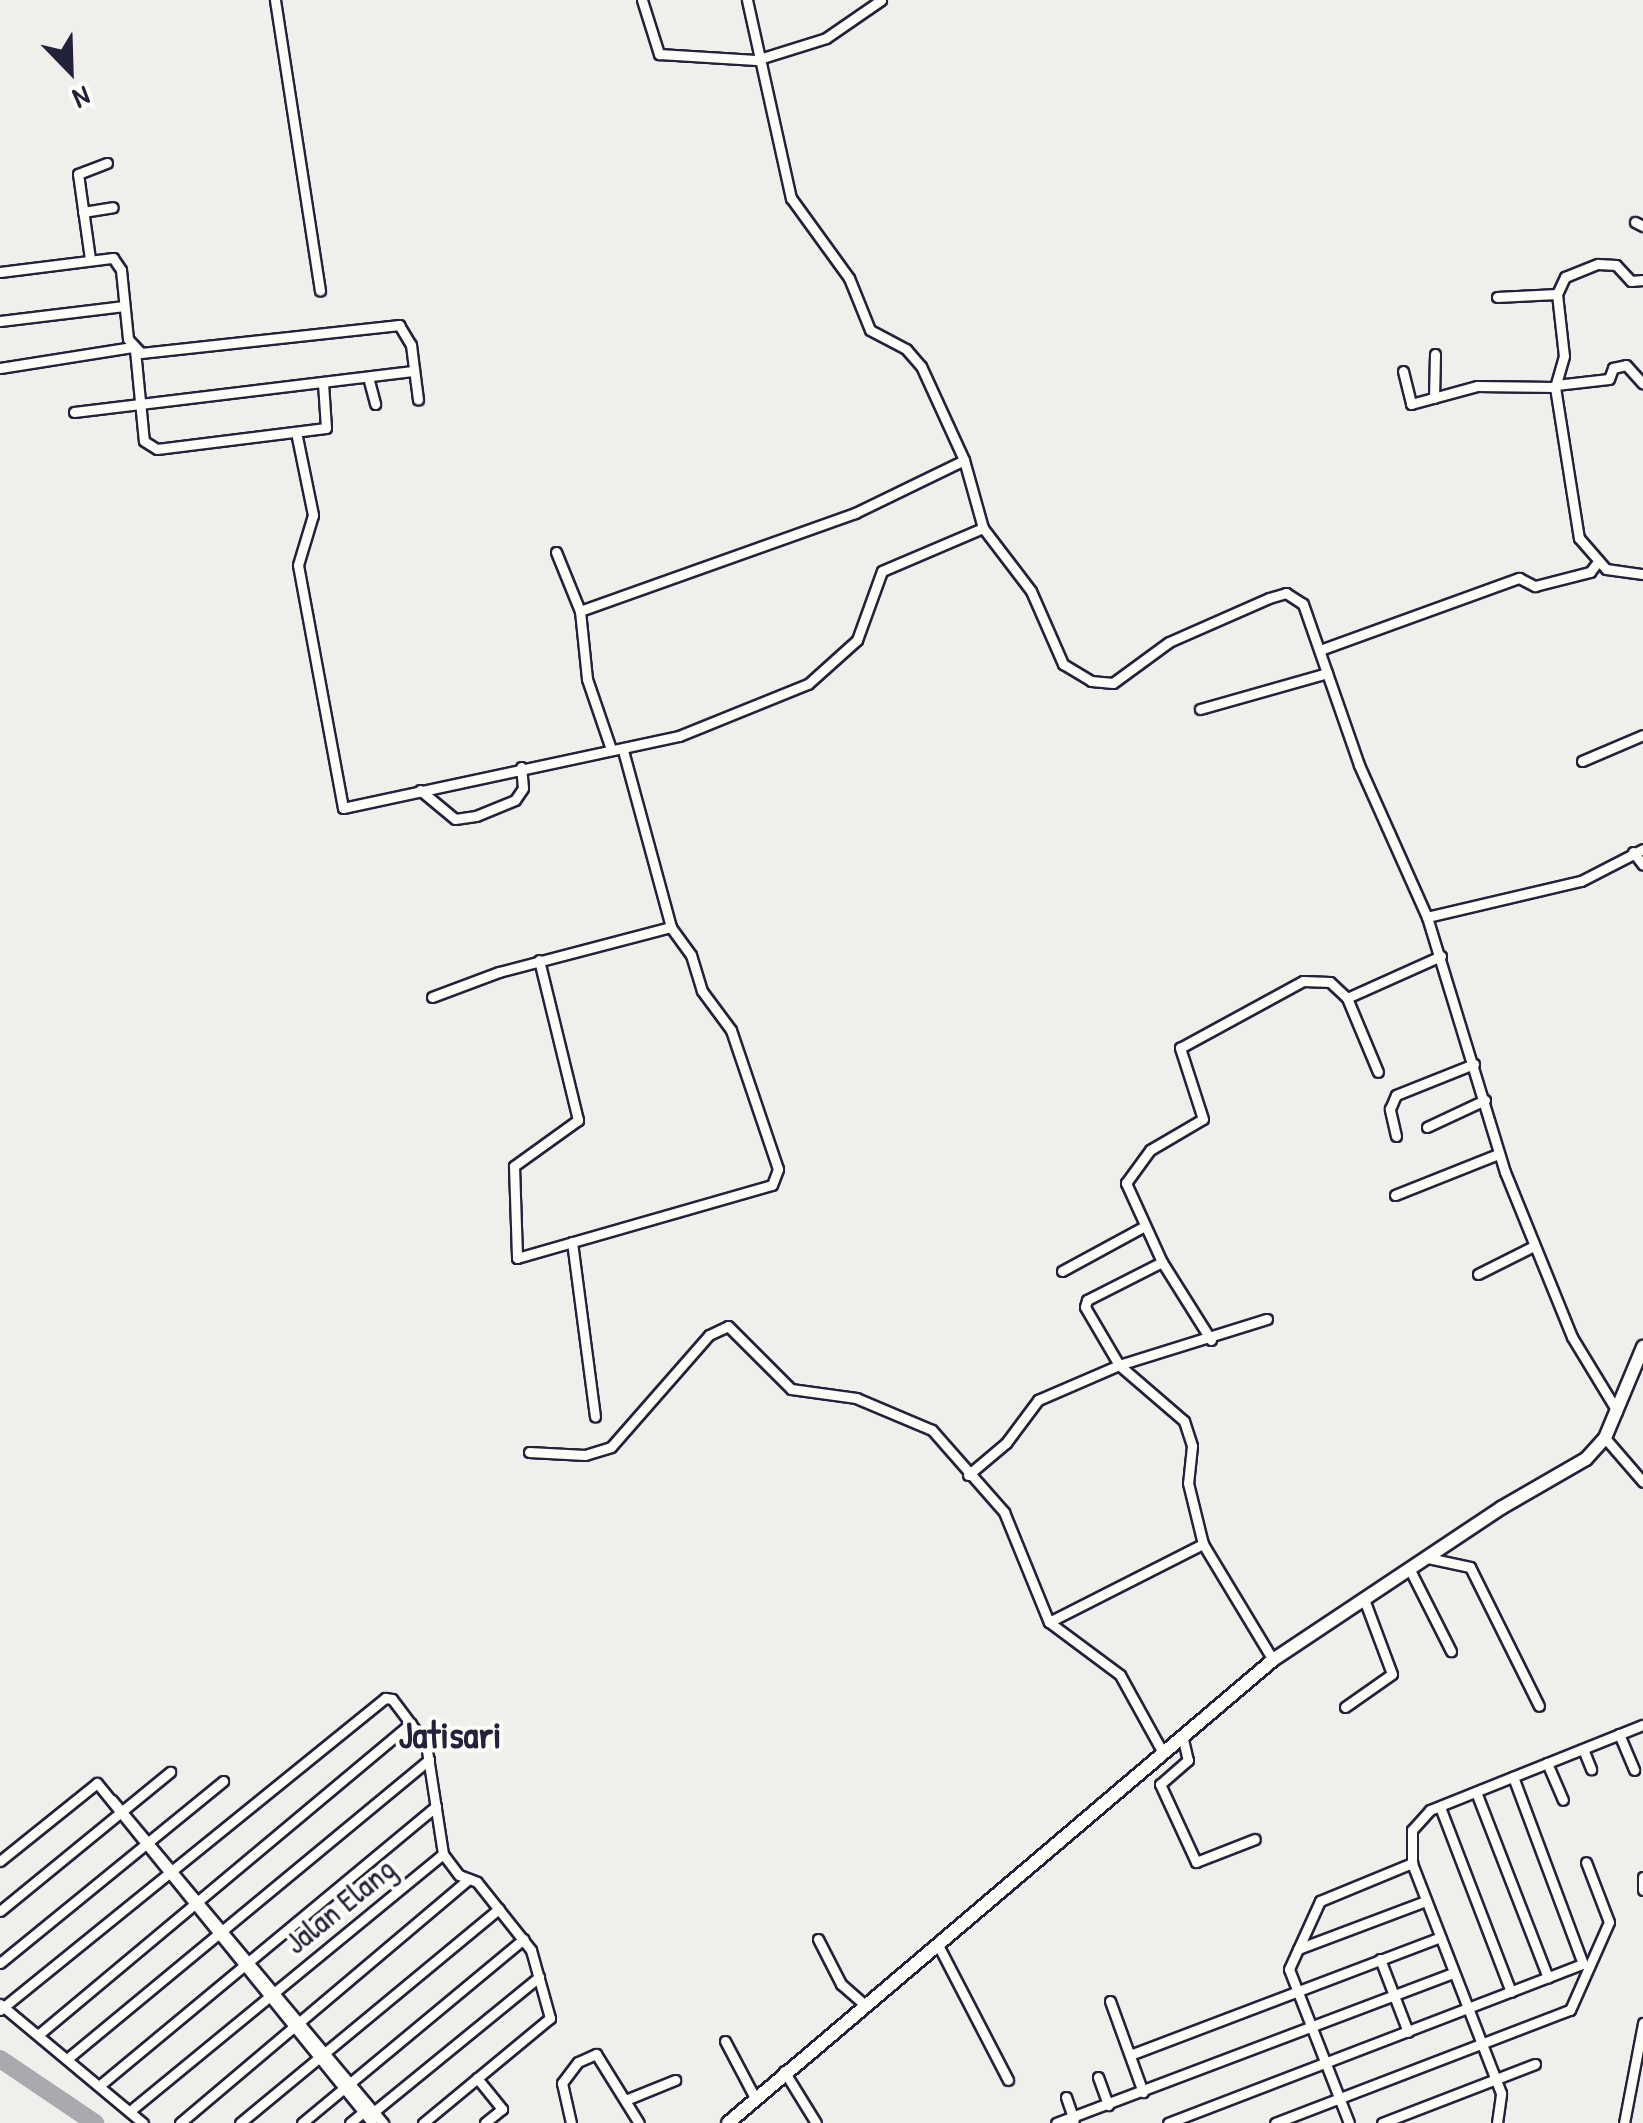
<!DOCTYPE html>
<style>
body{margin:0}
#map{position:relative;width:1643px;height:2123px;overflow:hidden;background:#f0efec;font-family:"Patrick Hand",sans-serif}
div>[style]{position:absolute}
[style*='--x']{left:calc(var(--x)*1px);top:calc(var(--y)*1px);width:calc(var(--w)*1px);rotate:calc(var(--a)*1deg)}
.river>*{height:18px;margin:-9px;padding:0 9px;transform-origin:9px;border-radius:9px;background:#a9a9b0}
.roads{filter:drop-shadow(2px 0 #22223b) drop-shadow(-2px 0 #22223b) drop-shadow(0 2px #22223b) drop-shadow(0 -2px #22223b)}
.street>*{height:9px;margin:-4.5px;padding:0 4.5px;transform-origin:4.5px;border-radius:4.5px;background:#fdfcf7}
.secondary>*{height:12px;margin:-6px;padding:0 6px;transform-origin:6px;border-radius:6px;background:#fdfcf7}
span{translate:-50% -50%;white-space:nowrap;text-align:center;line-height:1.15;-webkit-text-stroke:8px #fdfcf7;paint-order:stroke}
.street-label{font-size:32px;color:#22223b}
.quarter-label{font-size:38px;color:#22223b;font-weight:700}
.north{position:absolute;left:20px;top:20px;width:100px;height:100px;-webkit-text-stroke:8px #fdfcf7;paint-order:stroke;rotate:157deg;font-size:28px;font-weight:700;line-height:40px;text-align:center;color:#22223b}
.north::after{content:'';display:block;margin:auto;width:35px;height:45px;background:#22223b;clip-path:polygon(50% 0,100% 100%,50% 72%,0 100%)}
</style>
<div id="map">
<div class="river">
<div style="--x:0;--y:2059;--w:115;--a:34"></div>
</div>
<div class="roads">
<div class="street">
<div style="--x:275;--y:0;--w:294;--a:81.2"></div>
<div style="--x:642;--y:0;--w:57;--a:72.5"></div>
<div style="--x:659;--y:54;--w:97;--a:3.5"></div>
<div style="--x:756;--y:60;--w:73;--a:-17.4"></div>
<div style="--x:826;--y:38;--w:67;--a:-34.6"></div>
<div style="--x:747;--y:0;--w:203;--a:77.5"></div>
<div style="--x:791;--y:198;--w:99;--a:54.1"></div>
<div style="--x:849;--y:278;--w:56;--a:68"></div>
<div style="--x:870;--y:330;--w:41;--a:27.8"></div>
<div style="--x:906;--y:349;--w:23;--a:49"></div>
<div style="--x:921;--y:366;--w:103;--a:65.4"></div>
<div style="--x:964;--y:460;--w:71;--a:74.4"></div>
<div style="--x:983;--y:528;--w:79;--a:52.7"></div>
<div style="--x:1031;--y:591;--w:80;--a:66.3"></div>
<div style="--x:1063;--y:664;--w:33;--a:31"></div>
<div style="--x:1091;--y:681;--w:22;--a:5"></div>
<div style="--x:1113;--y:683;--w:69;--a:-36.2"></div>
<div style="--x:1169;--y:642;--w:109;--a:-23.7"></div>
<div style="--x:1269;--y:598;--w:18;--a:-16"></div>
<div style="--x:1286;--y:593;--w:20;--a:33"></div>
<div style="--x:1303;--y:604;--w:170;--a:70.8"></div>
<div style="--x:1359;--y:765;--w:167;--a:65.9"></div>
<div style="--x:1427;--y:917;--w:267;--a:73"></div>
<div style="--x:1505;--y:1172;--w:178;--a:67.9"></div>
<div style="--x:1572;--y:1337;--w:87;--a:58.7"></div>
<div style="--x:83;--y:212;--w:30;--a:-9"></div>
<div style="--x:1635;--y:222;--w:9;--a:27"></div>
<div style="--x:90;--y:259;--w:86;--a:-98"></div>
<div style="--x:78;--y:174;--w:31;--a:-21"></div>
<div style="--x:0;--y:272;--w:114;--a:-7.1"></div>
<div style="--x:113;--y:258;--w:14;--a:56"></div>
<div style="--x:121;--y:270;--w:69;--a:84.2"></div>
<div style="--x:128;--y:339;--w:19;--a:47"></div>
<div style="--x:141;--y:353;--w:260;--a:-6.2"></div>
<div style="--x:399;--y:325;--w:23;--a:59"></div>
<div style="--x:411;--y:345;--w:55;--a:82.7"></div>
<div style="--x:1557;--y:294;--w:62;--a:83.6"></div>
<div style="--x:1564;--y:356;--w:32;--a:106"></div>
<div style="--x:1555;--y:387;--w:153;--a:81"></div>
<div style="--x:1579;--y:538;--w:41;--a:48.9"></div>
<div style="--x:1606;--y:569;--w:37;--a:8"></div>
<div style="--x:1497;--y:297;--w:60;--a:-2.9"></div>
<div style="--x:1557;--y:294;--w:19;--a:-65"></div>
<div style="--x:1565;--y:277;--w:35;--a:-22"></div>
<div style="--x:1598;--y:264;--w:18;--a:3"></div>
<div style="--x:1616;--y:265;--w:22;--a:47"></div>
<div style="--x:1631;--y:281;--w:12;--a:-5"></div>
<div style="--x:0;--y:321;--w:125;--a:-6.9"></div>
<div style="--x:135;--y:350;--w:91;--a:84.4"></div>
<div style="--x:144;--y:441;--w:15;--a:32"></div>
<div style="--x:157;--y:449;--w:170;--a:-7.1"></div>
<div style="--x:326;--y:428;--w:45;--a:-93.8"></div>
<div style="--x:0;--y:368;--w:134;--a:-9"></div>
<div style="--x:1403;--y:371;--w:34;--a:76"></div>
<div style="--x:1411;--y:404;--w:68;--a:-15.3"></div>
<div style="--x:1477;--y:386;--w:78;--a:0.7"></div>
<div style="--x:368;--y:377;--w:28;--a:75"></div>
<div style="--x:1556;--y:385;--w:53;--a:-6.5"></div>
<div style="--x:1609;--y:379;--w:12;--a:-70"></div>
<div style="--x:1613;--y:368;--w:13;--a:-13"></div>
<div style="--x:1626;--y:365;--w:25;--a:48"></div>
<div style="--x:1434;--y:398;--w:44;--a:-88.7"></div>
<div style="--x:74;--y:412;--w:341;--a:-6.9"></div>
<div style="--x:296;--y:432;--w:85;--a:78.4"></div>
<div style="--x:313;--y:515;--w:52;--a:106.7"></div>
<div style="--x:298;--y:565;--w:247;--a:79.5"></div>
<div style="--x:343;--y:808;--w:344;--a:-12.1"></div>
<div style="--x:679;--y:736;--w:139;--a:-22"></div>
<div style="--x:808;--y:684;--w:66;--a:-41.9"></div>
<div style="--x:857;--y:640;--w:73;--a:-70.1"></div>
<div style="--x:882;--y:571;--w:110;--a:-23.1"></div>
<div style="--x:556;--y:552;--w:64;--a:67.9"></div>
<div style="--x:580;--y:611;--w:68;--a:84.1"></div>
<div style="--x:587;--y:679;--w:71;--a:71.1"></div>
<div style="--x:580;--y:611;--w:292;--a:-19.6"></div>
<div style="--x:855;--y:513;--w:121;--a:-25.9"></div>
<div style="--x:1320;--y:650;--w:212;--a:-19.9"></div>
<div style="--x:1519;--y:578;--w:18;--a:27"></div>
<div style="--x:1535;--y:586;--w:57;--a:-14.3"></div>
<div style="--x:1590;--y:572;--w:11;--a:-52"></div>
<div style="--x:1200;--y:709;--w:132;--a:-15.8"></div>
<div style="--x:1582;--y:761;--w:66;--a:-23.1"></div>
<div style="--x:420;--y:790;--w:45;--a:39.6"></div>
<div style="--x:455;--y:819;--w:21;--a:-8"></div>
<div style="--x:476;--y:816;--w:42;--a:-22.3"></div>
<div style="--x:515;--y:800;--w:14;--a:-56"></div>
<div style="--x:523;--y:788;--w:21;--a:-95"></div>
<div style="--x:1633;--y:852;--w:16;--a:52"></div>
<div style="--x:1427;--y:917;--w:158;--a:-13.2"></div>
<div style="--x:1581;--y:881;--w:70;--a:-27.3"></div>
<div style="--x:539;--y:960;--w:165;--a:76.3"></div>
<div style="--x:578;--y:1120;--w:79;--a:144.3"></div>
<div style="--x:514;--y:1166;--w:92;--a:88.1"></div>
<div style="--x:517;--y:1258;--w:265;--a:-16"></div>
<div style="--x:772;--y:1185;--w:17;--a:-69"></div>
<div style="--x:778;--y:1169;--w:147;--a:-108.7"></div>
<div style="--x:731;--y:1030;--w:49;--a:-126.6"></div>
<div style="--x:702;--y:991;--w:38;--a:-107"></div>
<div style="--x:691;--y:955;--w:34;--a:-126"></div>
<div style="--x:671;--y:927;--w:183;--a:-105.2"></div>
<div style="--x:432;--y:997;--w:72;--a:-20.5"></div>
<div style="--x:499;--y:972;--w:178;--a:-14.7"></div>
<div style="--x:1347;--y:998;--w:80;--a:67.3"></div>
<div style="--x:1427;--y:1127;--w:64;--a:-25"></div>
<div style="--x:1396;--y:1136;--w:28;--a:-103"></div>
<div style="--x:1390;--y:1109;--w:15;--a:-67"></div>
<div style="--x:1396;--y:1095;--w:84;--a:-21.7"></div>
<div style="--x:1395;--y:1195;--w:111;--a:-21.7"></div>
<div style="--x:572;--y:1242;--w:176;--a:82.5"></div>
<div style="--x:1162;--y:1262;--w:84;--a:153.1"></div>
<div style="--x:1087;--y:1300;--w:7;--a:106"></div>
<div style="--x:1085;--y:1307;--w:67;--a:59.6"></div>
<div style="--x:1119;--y:1365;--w:86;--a:40.7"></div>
<div style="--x:1184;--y:1421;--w:26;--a:72"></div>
<div style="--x:1192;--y:1446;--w:37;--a:96"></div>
<div style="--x:1188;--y:1483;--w:63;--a:76.2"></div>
<div style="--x:1203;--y:1544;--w:135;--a:58.9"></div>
<div style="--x:1062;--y:1271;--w:94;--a:-28.5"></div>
<div style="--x:1478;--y:1274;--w:63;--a:-26.6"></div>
<div style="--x:1211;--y:1340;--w:92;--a:-122.1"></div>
<div style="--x:1162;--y:1262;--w:87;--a:-114.5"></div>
<div style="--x:1126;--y:1183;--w:41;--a:-54"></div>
<div style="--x:1150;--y:1150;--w:61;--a:-30.3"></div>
<div style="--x:1203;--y:1119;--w:75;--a:-107.9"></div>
<div style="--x:1180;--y:1048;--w:140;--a:-28.6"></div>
<div style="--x:1303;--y:981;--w:27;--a:2"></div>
<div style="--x:1330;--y:982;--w:23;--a:43"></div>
<div style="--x:1347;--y:998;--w:103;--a:-24.1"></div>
<div style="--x:1605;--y:1438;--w:58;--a:49.2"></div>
<div style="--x:529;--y:1452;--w:56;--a:3.1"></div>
<div style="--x:585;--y:1455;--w:27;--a:-17"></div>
<div style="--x:611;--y:1447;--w:149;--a:-48.8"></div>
<div style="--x:709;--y:1335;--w:21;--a:-25"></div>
<div style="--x:728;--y:1326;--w:89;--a:45"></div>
<div style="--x:791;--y:1389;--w:66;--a:7.9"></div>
<div style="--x:856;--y:1398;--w:82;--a:22.8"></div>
<div style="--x:932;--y:1430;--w:109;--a:48.7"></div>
<div style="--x:1004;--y:1512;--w:119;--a:67.8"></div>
<div style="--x:1049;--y:1622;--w:89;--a:36.7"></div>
<div style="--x:1120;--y:1675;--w:87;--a:61.1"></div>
<div style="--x:968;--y:1475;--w:50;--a:-40.1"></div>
<div style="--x:1006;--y:1443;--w:54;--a:-53.3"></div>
<div style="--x:1038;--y:1400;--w:88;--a:-23.4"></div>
<div style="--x:1119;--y:1365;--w:155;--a:-17.3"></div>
<div style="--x:1428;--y:1558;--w:43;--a:12.1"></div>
<div style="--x:1470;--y:1567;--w:155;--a:63.6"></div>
<div style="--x:1410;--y:1570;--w:91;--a:63.2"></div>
<div style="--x:1049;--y:1622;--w:173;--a:-26.9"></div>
<div style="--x:1345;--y:1707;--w:57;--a:-35.1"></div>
<div style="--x:1392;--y:1674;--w:80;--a:-110.5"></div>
<div style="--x:1619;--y:1734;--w:39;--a:67"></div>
<div style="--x:1182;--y:1735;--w:26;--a:77"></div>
<div style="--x:1188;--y:1760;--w:37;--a:139"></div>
<div style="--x:1160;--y:1784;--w:86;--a:65.2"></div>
<div style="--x:1196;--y:1862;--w:63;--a:-21.3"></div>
<div style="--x:1583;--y:1749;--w:22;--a:68"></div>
<div style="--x:1547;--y:1763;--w:40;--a:66.6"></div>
<div style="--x:1476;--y:1792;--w:199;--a:68.8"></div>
<div style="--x:112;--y:1800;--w:422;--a:50"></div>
<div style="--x:1440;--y:1807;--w:198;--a:69"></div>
<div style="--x:0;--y:1861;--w:124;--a:-38.8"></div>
<div style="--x:97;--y:1783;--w:437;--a:51"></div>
<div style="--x:1643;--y:1877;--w:13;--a:90"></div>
<div style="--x:0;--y:1911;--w:220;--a:-39.3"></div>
<div style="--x:818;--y:1939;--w:51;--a:62.9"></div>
<div style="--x:841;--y:1984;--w:29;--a:41"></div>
<div style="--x:938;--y:1945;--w:152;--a:62.6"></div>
<div style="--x:1298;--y:1949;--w:137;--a:-20.6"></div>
<div style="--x:1380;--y:1959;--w:78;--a:69"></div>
<div style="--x:0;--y:1963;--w:288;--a:-39.2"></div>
<div style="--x:1110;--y:2001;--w:97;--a:70.1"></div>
<div style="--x:0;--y:2004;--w:186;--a:39.8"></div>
<div style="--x:0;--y:2010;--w:496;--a:-39"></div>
<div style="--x:385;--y:1698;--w:7;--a:8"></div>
<div style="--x:392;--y:1699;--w:56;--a:52.9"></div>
<div style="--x:426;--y:1744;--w:111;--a:81.2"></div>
<div style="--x:443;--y:1854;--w:26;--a:53"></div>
<div style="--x:459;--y:1875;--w:19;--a:21"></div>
<div style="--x:477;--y:1882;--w:87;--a:51.5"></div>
<div style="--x:531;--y:1950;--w:71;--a:74.4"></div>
<div style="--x:550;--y:2018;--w:165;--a:140.4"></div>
<div style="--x:38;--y:2035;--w:486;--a:-39.9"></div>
<div style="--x:725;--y:2041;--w:64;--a:62.2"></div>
<div style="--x:1130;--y:2055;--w:332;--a:-20.8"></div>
<div style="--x:67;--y:2059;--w:470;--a:-39.6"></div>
<div style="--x:784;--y:2071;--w:61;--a:58.4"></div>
<div style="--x:1098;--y:2077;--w:30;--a:70"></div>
<div style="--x:477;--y:2078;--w:40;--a:51"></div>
<div style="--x:502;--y:2109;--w:22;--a:141"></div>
<div style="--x:99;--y:2086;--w:438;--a:-39.7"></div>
<div style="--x:1066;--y:2097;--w:24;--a:71"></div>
<div style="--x:628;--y:2099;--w:51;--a:-22"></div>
<div style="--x:130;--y:2111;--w:405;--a:-39.4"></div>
<div style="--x:371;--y:2114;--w:217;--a:-39.2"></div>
<div style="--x:180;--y:2123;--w:378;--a:-40.2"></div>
<div style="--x:240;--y:2123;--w:336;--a:-39.6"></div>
<div style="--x:302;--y:2123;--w:288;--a:-39.7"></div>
<div style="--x:350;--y:2123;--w:17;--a:-40"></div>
<div style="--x:571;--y:2123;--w:41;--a:-102.7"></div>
<div style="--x:562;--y:2083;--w:26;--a:-53"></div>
<div style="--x:578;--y:2062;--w:20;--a:-24"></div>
<div style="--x:596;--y:2054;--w:81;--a:58.1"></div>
<div style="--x:1056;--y:2123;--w:425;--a:-20.7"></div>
<div style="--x:1168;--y:2123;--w:444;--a:-21"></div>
<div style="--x:1583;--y:1964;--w:200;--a:-110.5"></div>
<div style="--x:1275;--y:2123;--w:316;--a:-21"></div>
<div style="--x:1570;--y:2010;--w:96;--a:-66.1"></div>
<div style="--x:1609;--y:1922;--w:64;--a:-111"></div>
<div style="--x:1349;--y:2123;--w:165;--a:-111.3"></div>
<div style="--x:1289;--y:1969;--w:75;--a:-65.5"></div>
<div style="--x:1320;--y:1901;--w:100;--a:-22.4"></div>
<div style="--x:1382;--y:2123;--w:164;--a:-21.1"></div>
<div style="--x:1497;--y:2123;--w:30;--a:-82"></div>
<div style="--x:1501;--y:2093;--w:247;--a:-111.2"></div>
<div style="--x:1412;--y:1863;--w:33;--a:-90"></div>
<div style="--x:1412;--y:1830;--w:27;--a:-48"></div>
<div style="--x:1430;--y:1810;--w:229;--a:-21.8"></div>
<div style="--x:1624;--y:2123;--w:102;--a:-79.2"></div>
</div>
<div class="secondary">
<div style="--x:728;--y:2123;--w:715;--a:-40.35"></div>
<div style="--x:1273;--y:1660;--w:274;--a:-33.7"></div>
<div style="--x:1501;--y:1508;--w:98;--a:-30"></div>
<div style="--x:1586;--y:1459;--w:28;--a:-48"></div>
<div style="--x:1605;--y:1438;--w:99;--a:-67.3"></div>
</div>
</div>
<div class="street-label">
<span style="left:340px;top:1906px;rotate:-39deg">Jalan Elang</span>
</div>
<div class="quarter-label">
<span style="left:450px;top:1735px">Jatisari</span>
</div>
<div class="north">N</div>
</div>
